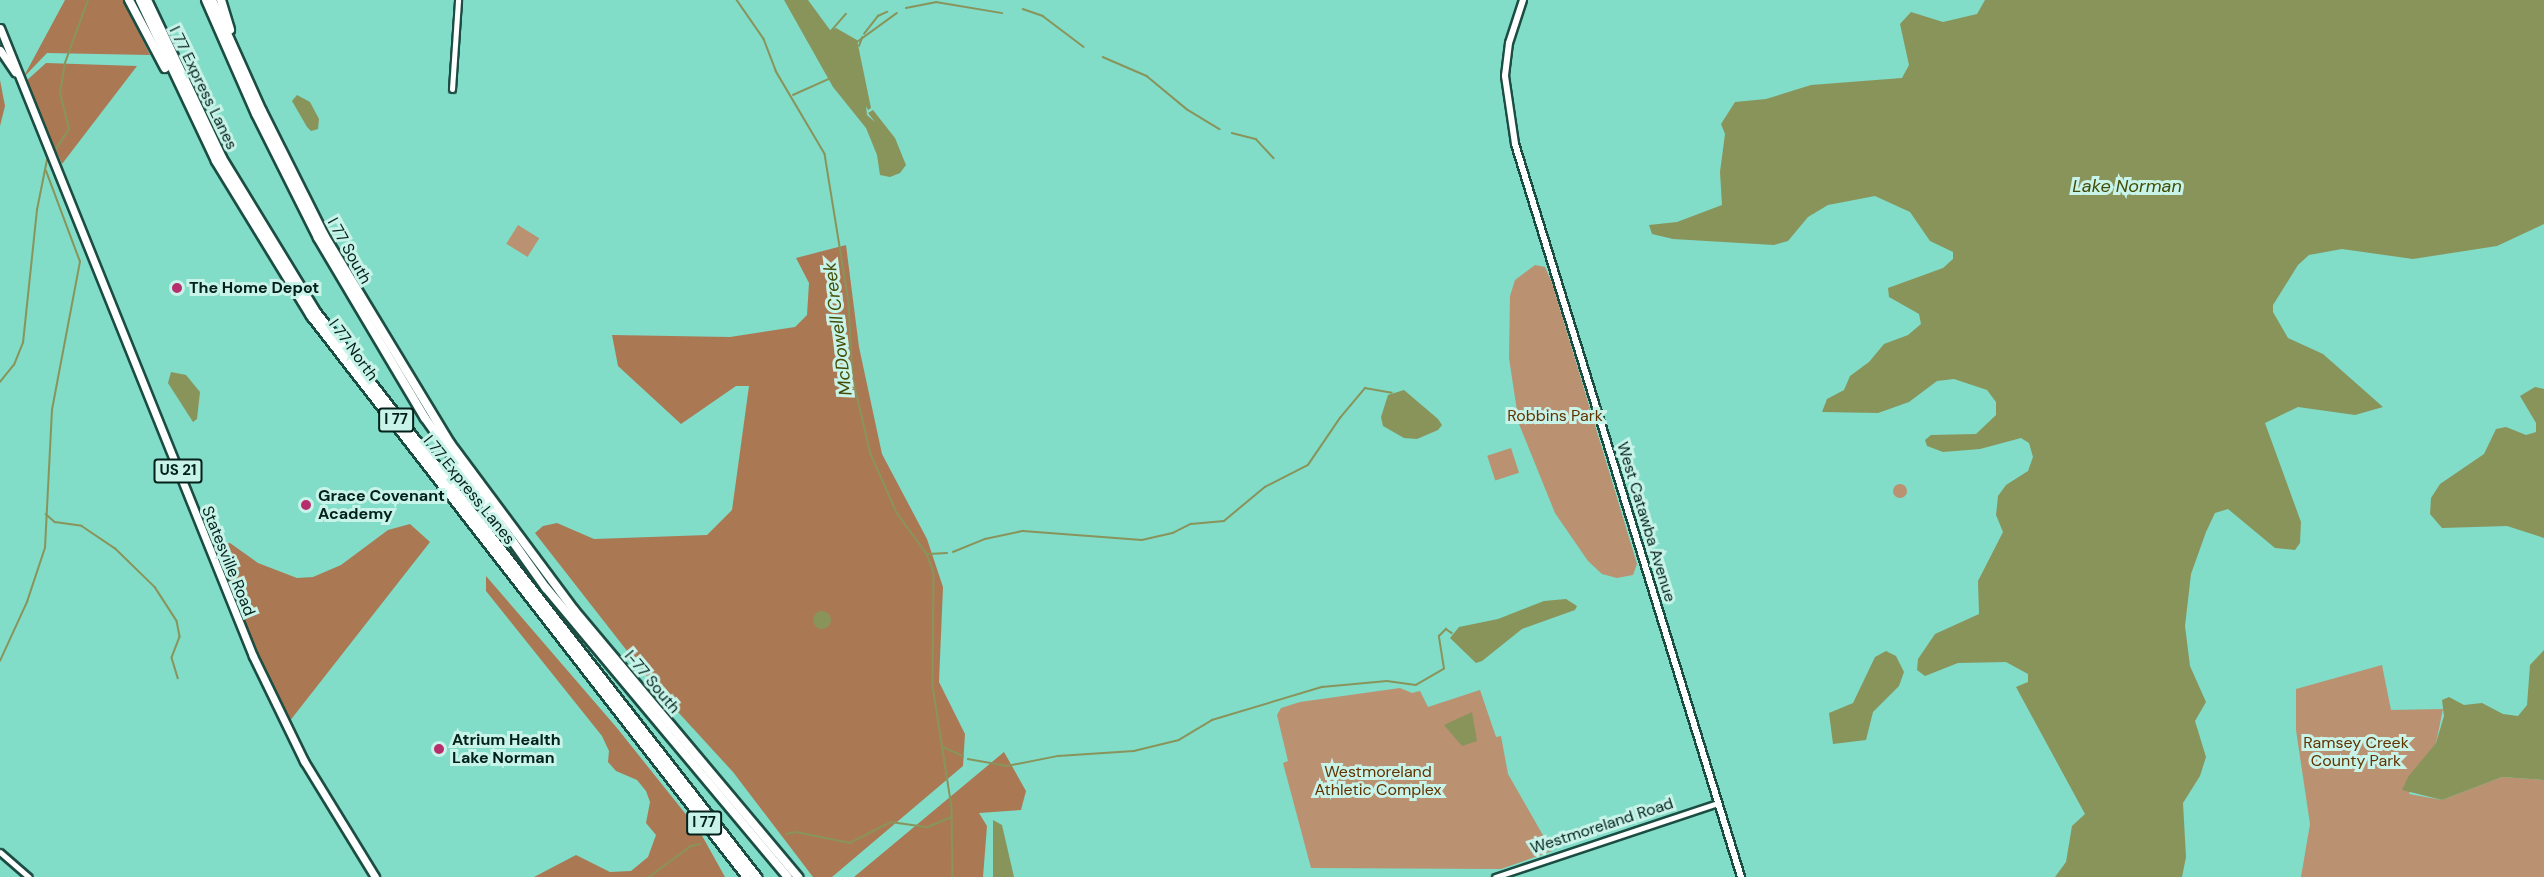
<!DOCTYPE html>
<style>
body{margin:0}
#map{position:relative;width:2544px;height:877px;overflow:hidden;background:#81dcc8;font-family:"DM Sans",sans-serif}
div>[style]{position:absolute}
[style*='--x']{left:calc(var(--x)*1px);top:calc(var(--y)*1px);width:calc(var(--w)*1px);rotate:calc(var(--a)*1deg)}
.green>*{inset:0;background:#ba9171;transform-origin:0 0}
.round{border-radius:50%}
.forest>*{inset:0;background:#aa7954}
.water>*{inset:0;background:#89945b}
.stream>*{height:1.5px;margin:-0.75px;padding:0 0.75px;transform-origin:0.75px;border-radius:0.75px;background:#89945b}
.roads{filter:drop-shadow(2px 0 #1c4d43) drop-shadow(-2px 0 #1c4d43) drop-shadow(0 2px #1c4d43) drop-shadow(0 -2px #1c4d43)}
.tertiary>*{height:5px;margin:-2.5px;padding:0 2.5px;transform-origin:2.5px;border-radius:2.5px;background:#fff}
.secondary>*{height:6px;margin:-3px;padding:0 3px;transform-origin:3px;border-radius:3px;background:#fff}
.primary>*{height:7px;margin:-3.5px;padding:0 3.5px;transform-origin:3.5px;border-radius:3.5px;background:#fff}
.motorway>*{height:8px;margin:-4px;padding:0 4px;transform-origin:4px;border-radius:4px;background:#fff}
.dots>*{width:16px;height:16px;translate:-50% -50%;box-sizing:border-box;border:3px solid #c8f3e8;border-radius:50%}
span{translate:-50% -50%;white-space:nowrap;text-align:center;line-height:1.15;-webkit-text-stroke:6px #c8f3e8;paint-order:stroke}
.shield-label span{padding:2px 4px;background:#c8f3e8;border:2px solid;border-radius:4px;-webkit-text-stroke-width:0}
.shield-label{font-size:15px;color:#03211b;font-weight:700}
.street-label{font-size:16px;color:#03211b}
.poi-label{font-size:16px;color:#03211b;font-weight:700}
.left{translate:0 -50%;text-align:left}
.park-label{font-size:16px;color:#623201}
.water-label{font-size:18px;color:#424c05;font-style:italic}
</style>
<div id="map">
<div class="green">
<div style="left:518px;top:225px;width:25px;height:22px;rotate:32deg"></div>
<div style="clip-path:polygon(1535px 265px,1545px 267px,1552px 283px,1637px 564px,1633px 575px,1617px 578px,1602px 574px,1588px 561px,1555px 513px,1519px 424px,1509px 358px,1510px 296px,1515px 280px)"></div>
<div style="left:1511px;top:448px;width:26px;height:25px;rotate:72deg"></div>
<div class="round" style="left:1893px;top:484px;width:14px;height:14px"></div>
<div style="clip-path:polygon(2382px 665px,2391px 710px,2443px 709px,2436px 743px,2420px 765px,2409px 794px,2442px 800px,2502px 777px,2544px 780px,2544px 877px,2301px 877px,2310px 824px,2296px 730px,2296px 689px)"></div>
<div style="clip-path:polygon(1400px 688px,1412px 693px,1420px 691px,1428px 707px,1480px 690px,1496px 737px,1501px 736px,1508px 774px,1552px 851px,1501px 869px,1311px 868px,1283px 763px,1288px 761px,1277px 715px,1281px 708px,1300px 702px)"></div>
</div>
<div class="forest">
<div style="clip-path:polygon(65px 0,123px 0,150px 55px,47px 53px,23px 78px)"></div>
<div style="clip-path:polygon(46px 63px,137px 66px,62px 164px,25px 82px)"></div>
<div style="clip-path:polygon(0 80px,5px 106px,0 126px)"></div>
<div style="clip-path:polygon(846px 245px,859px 347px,882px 454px,927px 539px,943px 587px,939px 682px,965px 734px,963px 766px,832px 877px,813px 877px,733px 772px,656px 688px,535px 533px,543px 526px,557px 523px,594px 539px,707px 535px,732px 510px,749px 386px,736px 386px,681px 424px,618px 366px,612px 335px,730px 337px,795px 327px,807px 315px,809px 283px,796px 258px)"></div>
<div style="clip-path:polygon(410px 524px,430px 542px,289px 722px,211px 547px,230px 543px,258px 563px,297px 578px,313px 577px,341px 565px,388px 530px)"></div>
<div style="clip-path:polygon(486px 576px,617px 728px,700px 832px,725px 877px,534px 877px,576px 855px,610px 872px,631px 871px,648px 857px,656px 835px,646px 823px,650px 802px,646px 791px,637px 780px,616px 771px,608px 762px,609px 751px,602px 736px,486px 591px)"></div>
<div style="clip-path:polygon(1004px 752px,1026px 791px,1021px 810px,979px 813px,987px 826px,983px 877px,854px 877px)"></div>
</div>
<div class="water">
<div style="clip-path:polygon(784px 0,808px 0,830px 30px,836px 28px,857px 40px,871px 108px,868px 110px,866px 106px,867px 115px,875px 122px,868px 113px,873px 110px,895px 138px,906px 165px,900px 173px,890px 177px,880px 175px,877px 155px,866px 128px,833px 87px)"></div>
<div style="clip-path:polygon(1985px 0,2544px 0,2544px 224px,2497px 246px,2413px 259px,2342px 249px,2309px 255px,2298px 265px,2273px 305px,2273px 312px,2288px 338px,2323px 354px,2383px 407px,2355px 415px,2298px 407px,2265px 423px,2301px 522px,2300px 543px,2295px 550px,2275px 548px,2228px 509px,2215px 513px,2206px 532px,2191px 574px,2185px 626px,2190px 666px,2206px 702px,2195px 721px,2206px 757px,2200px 776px,2183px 803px,2186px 857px,2182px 877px,2055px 877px,2066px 862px,2072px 826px,2085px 814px,2016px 687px,2028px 682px,2028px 674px,2006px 662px,1958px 663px,1925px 676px,1917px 670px,1918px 659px,1935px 634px,1979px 614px,1978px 581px,2003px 532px,1996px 515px,1998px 496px,2006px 485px,2028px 471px,2033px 457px,2029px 443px,2021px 438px,1980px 449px,1943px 452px,1927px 446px,1925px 440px,1931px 435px,1976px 434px,1996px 415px,1996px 402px,1987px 390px,1954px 379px,1937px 381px,1909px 402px,1878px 413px,1822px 412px,1827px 399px,1844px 390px,1850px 376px,1869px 362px,1884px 344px,1908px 335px,1921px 324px,1919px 314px,1889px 297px,1888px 288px,1943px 268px,1953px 259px,1953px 252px,1930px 241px,1910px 212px,1875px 196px,1828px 205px,1808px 217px,1788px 241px,1774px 245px,1673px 239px,1652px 234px,1649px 225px,1677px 222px,1722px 205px,1720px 172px,1725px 134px,1721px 124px,1735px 102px,1766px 99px,1811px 85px,1902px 78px,1909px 65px,1900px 24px,1911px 12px,1943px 22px,1977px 14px)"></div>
<div style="clip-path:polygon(297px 95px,310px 102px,319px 119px,318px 129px,311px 131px,307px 127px,292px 101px)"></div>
<div style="clip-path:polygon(171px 372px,186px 375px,200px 392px,197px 419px,193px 422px,168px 383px)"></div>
<div style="clip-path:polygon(2535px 387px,2544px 389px,2544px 538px,2507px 526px,2442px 528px,2430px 514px,2431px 498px,2440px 484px,2484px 454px,2496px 429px,2506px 427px,2526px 435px,2536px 432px,2536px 423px,2520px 396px)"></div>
<div style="clip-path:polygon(1404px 390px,1438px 419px,1442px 425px,1438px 430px,1417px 439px,1404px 438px,1383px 426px,1381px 417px,1388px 395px)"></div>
<div style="clip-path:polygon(1566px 599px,1577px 606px,1575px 610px,1522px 629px,1482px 661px,1476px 663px,1450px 638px,1459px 627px,1498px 619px,1544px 601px)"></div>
<div class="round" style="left:813px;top:611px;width:18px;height:18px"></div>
<div style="clip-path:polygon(2544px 650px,2544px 780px,2502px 777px,2442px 800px,2402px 790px,2408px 777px,2436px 743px,2444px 716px,2442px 700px,2449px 697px,2464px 705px,2482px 703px,2503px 714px,2518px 716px,2527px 705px,2530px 665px)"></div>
<div style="clip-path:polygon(1886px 651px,1896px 656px,1904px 672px,1899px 686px,1873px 712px,1866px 740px,1833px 744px,1829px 713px,1853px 703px,1875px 657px)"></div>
<div style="clip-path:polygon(1472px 712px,1477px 741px,1462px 746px,1444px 725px)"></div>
<div style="clip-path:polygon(993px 820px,1002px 825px,1014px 877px,993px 877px)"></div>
</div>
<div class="stream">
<div style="--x:737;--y:0;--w:47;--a:55.3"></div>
<div style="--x:764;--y:39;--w:34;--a:69"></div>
<div style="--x:776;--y:71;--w:96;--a:59.4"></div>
<div style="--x:825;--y:154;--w:151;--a:80.8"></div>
<div style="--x:849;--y:303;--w:75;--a:86.9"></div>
<div style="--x:853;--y:378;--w:78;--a:76.7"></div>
<div style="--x:871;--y:454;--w:64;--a:66.2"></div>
<div style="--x:897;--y:513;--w:51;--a:53.8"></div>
<div style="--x:927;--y:554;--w:19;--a:69"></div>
<div style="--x:934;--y:572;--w:114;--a:90.5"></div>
<div style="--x:933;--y:686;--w:123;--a:81.1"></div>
<div style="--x:952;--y:808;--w:69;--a:89.2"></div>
<div style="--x:906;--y:8;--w:31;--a:-11"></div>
<div style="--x:936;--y:2;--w:67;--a:9.5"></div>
<div style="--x:1023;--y:9;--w:21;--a:19"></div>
<div style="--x:1043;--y:16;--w:51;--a:37.1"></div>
<div style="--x:832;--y:30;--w:21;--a:-49"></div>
<div style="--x:864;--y:34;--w:23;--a:-52"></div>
<div style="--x:878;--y:16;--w:10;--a:-24"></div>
<div style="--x:857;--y:42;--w:49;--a:-35.9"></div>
<div style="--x:859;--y:46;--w:9;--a:-69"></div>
<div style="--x:1103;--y:57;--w:48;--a:23.4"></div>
<div style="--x:1147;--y:76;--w:53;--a:39.7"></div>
<div style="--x:1188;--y:110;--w:37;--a:31"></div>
<div style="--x:793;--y:95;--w:39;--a:-24"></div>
<div style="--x:1232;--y:133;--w:25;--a:14"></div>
<div style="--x:1256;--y:139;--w:26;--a:47"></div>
<div style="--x:56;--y:149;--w:24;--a:-57"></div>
<div style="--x:69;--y:129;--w:36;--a:-104"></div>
<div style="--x:60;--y:94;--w:31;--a:-81"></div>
<div style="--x:65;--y:63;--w:67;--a:-69.9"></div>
<div style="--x:0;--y:382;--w:22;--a:-51"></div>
<div style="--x:14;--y:365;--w:24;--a:-68"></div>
<div style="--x:23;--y:343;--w:134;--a:-84"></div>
<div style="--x:37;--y:210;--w:51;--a:-78.7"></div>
<div style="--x:46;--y:514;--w:12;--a:42"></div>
<div style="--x:55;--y:522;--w:27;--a:8"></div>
<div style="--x:82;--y:526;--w:40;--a:34"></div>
<div style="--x:115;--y:548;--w:56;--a:44.3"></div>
<div style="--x:155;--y:587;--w:40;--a:57.1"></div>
<div style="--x:177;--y:621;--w:16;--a:79"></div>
<div style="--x:180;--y:637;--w:22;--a:111"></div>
<div style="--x:172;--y:658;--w:21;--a:73"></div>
<div style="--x:953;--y:552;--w:35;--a:-22"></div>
<div style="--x:985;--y:539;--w:39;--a:-12"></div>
<div style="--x:1023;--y:531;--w:119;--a:4.3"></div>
<div style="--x:1142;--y:540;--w:32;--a:-13"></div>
<div style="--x:1173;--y:533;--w:20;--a:-27"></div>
<div style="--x:1191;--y:524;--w:33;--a:-5"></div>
<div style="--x:1224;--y:521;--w:53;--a:-39.7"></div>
<div style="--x:1265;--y:487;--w:48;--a:-27.1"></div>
<div style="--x:1308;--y:465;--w:57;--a:-55.8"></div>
<div style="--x:1340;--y:418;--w:39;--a:-50"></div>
<div style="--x:1365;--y:388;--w:27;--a:10"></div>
<div style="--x:928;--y:554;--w:19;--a:-3"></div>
<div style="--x:0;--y:661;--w:65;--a:-65.4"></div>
<div style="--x:27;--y:602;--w:57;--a:-71.6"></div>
<div style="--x:45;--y:548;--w:138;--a:-87.1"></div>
<div style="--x:52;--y:410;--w:151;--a:-79.3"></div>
<div style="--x:80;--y:262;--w:97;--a:-110.5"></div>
<div style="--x:943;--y:747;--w:22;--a:24"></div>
<div style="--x:968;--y:759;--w:40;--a:10"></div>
<div style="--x:1007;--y:766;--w:52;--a:-11.1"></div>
<div style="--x:1058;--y:756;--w:76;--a:-3.8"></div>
<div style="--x:1134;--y:751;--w:46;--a:-13.7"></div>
<div style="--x:1179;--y:740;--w:39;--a:-31"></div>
<div style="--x:1212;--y:720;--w:115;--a:-16.7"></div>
<div style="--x:1322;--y:687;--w:65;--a:-5.3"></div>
<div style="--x:1387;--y:681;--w:29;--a:8"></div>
<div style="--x:1416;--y:685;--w:32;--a:-30"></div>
<div style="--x:1444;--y:669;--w:33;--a:-99"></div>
<div style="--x:1439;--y:636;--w:10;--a:-45"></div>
<div style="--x:1446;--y:629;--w:7;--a:34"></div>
<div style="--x:786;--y:834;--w:10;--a:-11"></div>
<div style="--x:796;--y:832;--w:55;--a:11.5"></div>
<div style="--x:850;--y:843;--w:46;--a:-27.1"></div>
<div style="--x:891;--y:822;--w:37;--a:8"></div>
<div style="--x:928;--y:827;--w:25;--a:-23"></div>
<div style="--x:649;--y:877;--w:52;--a:-36.4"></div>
<div style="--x:691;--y:846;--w:9;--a:-13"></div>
</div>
<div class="roads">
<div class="tertiary">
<div style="--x:452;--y:89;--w:89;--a:-86.1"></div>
<div style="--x:0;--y:852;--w:38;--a:41"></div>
<div style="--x:1495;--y:877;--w:235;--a:-18.4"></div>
</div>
<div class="secondary">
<div style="--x:1523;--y:0;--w:45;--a:108"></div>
<div style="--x:1509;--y:43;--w:33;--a:97"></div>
<div style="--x:1505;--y:76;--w:69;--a:81.6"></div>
<div style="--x:1515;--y:144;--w:767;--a:72.86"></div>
</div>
<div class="primary">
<div style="--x:0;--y:28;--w:677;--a:68.06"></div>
<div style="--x:253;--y:656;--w:117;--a:64.1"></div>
<div style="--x:304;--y:761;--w:136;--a:58.5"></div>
<div style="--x:0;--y:50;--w:27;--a:56"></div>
</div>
<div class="motorway">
<div style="--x:129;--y:0;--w:77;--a:62.1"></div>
<div style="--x:140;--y:0;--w:178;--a:64.7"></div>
<div style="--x:216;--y:161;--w:182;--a:58.5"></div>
<div style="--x:311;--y:316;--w:711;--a:52.15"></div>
<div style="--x:147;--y:0;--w:175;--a:64.6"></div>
<div style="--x:222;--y:158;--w:180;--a:58.6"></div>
<div style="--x:316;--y:312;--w:717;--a:52.03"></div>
<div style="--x:206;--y:0;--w:124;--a:66.3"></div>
<div style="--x:256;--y:114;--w:139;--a:63.4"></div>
<div style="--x:318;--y:238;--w:209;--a:59.3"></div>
<div style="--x:425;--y:418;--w:209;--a:54.6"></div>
<div style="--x:546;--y:588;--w:377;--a:50.1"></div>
<div style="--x:212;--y:0;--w:122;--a:65.8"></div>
<div style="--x:262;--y:111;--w:139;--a:63.4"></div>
<div style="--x:324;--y:235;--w:243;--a:58.8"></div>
<div style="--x:450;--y:443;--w:208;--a:53.4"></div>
<div style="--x:574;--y:610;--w:349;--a:50"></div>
<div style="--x:221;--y:0;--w:31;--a:73"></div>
</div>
</div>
<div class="dots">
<div style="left:177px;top:288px;background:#b72e6c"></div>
<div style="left:306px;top:505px;background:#b72e6c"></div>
<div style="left:439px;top:749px;background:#b72e6c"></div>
</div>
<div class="shield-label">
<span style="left:396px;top:420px">I 77</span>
<span style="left:178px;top:471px">US 21</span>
<span style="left:704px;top:823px">I 77</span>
</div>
<div class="street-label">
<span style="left:203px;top:88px;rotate:64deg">I 77 Express Lanes</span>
<span style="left:349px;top:251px;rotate:61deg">I 77 South</span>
<span style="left:353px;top:350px;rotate:54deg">I 77 North</span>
<span style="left:469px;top:490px;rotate:51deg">I 77 Express Lanes</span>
<span style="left:1646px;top:522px;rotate:73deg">West Catawba Avenue</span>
<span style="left:228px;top:561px;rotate:68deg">Statesville Road</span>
<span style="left:652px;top:682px;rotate:50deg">I-77 South</span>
<span style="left:1602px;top:826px;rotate:-18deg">Westmoreland Road</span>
</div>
<div class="poi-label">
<span class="left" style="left:189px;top:288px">The Home Depot</span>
<span class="left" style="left:318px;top:505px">Grace Covenant<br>Academy</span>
<span class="left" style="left:452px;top:749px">Atrium Health<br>Lake Norman</span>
</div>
<div class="park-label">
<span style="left:1555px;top:416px">Robbins Park</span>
<span style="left:2356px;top:752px">Ramsey Creek<br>County Park</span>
<span style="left:1378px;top:781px">Westmoreland<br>Athletic Complex</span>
</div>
<div class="water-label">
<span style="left:2127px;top:186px">Lake Norman</span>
<span style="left:838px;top:329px;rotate:-97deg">McDowell Creek</span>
</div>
</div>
